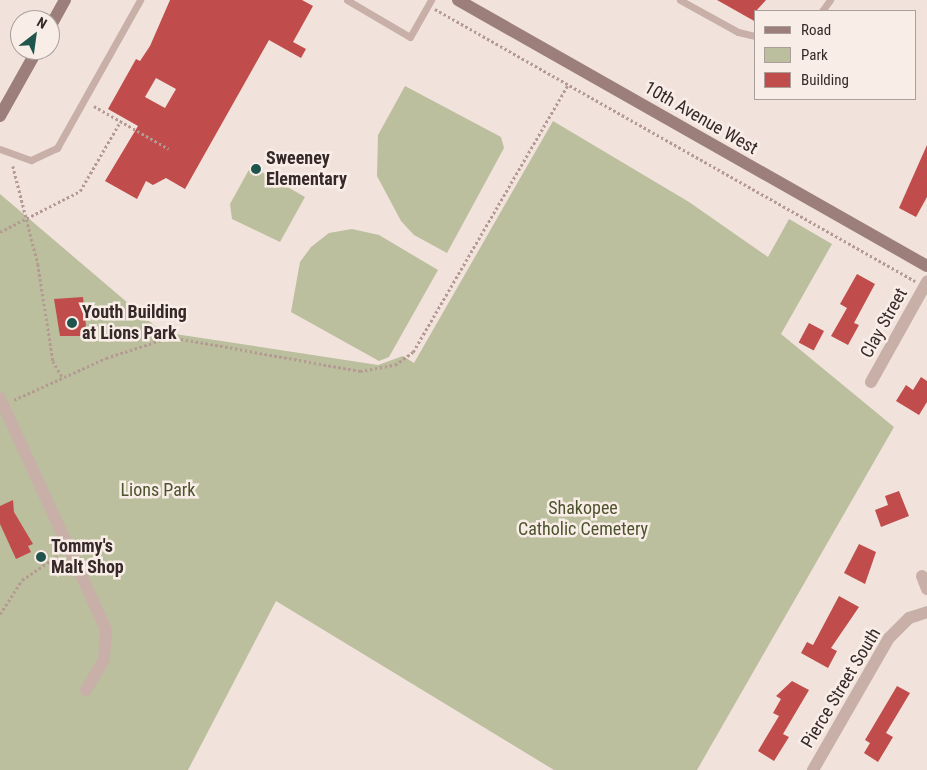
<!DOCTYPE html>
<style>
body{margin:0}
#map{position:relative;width:927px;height:770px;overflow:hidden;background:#f1e2dc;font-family:"Roboto Condensed",sans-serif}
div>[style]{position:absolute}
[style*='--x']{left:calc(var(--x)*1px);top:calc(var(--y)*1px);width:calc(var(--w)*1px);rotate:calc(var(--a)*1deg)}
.green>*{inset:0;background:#bbbf9d}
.building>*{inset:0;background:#c04d4b;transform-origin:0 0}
.path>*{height:2.5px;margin-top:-1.25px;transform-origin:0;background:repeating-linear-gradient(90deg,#b49a93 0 2.5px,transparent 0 5px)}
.lane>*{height:7px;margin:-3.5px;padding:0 3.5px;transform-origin:3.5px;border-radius:3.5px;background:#c8b0a9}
.street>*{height:12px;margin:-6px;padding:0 6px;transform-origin:6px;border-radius:6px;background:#c8b0a9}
.secondary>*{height:12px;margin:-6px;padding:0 6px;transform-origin:6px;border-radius:6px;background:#9c7f7a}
.dots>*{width:14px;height:14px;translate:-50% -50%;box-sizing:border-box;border:2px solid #f9ede8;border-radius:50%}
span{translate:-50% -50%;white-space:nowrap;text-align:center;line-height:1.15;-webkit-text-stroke:5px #f9ede8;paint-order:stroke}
.street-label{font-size:18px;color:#362928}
.poi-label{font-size:18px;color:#362928;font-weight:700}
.left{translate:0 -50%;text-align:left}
.park-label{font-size:18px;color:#4d532d}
.legend{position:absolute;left:754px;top:10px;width:162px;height:90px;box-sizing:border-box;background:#f9ede8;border:1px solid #ab9f9b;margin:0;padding:6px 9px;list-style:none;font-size:15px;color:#362928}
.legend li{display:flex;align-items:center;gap:10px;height:25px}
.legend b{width:25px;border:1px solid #ab9f9b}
.north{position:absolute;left:10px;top:10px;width:50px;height:50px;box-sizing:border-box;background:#f9ede8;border:1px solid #ab9f9b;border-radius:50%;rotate:30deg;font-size:14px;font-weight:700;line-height:20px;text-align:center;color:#362928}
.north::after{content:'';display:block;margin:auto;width:18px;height:22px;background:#20554d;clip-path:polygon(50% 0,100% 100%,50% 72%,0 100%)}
</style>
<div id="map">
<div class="green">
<div style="clip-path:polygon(405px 86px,501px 137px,504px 148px,447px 253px,414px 235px,401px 221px,377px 176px,378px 135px)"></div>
<div style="clip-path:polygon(553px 121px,689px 202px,768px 257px,789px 219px,832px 244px,781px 334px,894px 427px,697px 770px,554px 770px,276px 601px,188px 770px,0 770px,0 194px,162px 332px,378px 365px,403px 356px,414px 363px)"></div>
<div style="clip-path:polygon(251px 166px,305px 197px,280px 242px,232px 219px,230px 204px)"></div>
<div style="clip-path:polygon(352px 229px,379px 235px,438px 270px,389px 357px,379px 361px,291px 312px,300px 262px,311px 247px,329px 233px)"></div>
</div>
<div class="building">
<div style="clip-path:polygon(evenodd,170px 0,302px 0,313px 6px,293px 42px,306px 49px,301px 58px,269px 40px,185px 189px,166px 178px,153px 185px,146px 181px,137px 199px,105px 181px,138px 126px,108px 109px,136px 59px,140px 61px,150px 46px,170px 0,156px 78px,176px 89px,165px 108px,145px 97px,156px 78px)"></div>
<div style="clip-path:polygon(717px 0,766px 0,756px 11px,756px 22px)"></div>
<div style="clip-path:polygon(927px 145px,927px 197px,916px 217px,899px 208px)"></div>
<div style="clip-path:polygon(857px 274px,875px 284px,854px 323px,859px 325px,848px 345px,831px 336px,847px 308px,840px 304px)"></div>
<div style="clip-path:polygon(83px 297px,87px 336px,60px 336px,54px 299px)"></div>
<div style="left:809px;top:323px;width:17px;height:22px;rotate:28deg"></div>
<div style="clip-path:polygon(921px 377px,927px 381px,927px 402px,919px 415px,896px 401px,906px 385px,913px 390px)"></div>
<div style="clip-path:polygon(899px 491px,909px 516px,881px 527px,875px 510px,888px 505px,885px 496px)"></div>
<div style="clip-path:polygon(13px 500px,14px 512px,33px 544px,28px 546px,31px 552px,16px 559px,0 524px,0 506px)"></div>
<div style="clip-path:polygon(859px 544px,876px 552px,865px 584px,844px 573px)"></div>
<div style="clip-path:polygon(839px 596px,859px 607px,831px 648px,837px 651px,828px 668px,801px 653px,807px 642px,813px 645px)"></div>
<div style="clip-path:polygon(792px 681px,809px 690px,783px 734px,789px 737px,774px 761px,758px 751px,779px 716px,773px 713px,781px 699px,776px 696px)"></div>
<div style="clip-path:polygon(897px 686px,910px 693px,886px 733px,893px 737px,878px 762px,864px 753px,870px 743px,865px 740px)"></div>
</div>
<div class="path">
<div style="--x:435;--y:9;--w:552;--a:29.54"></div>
<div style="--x:94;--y:106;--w:86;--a:29.8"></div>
<div style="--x:13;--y:166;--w:101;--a:75.7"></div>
<div style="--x:38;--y:264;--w:98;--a:81.2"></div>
<div style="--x:53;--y:361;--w:20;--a:60"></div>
<div style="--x:0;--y:232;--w:90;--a:-27.1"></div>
<div style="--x:80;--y:191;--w:80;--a:-59.9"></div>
<div style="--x:14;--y:400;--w:101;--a:-24.5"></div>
<div style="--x:106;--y:358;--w:68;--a:-17.9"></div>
<div style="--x:171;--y:337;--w:192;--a:10.2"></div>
<div style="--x:360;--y:371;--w:36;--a:-10"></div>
<div style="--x:395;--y:365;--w:22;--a:-36"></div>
<div style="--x:413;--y:352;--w:309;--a:-59.9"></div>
<div style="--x:0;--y:614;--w:40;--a:-57.1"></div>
<div style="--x:22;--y:580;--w:45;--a:-34"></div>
</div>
<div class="lane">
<div style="--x:347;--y:0;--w:73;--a:30.4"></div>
<div style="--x:410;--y:37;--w:43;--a:-60.4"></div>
<div style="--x:680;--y:0;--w:66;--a:28.9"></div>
<div style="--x:738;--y:32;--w:18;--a:13"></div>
<div style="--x:822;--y:11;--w:14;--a:-54"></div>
<div style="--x:0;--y:149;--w:33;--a:20"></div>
<div style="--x:31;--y:160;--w:29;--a:-25"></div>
<div style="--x:57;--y:148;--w:170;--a:-60.7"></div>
</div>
<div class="street">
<div style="--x:871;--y:382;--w:115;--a:-60.8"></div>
<div style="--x:0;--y:398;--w:255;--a:65.4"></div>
<div style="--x:106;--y:630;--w:30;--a:94"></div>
<div style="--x:104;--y:660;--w:35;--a:121"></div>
<div style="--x:922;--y:576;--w:14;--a:69"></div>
<div style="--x:813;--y:770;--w:152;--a:-60.1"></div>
<div style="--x:889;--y:638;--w:28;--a:-45"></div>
<div style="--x:909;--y:618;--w:19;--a:-18"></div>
</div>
<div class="secondary">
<div style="--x:458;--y:0;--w:539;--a:29.56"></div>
<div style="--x:50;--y:27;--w:31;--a:-61"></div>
<div style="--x:0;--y:116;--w:76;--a:-60.7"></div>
</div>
<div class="dots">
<div style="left:256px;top:169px;background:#20554d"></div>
<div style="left:72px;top:323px;background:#20554d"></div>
<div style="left:41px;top:557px;background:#20554d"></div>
</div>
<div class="street-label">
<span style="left:701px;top:118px;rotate:30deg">10th Avenue West</span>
<span style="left:884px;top:323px;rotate:-61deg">Clay Street</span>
<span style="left:841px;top:688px;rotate:-59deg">Pierce Street South</span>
</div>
<div class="poi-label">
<span class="left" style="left:266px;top:169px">Sweeney<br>Elementary</span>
<span class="left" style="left:82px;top:323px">Youth Building<br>at Lions Park</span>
<span class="left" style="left:51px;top:557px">Tommy's<br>Malt Shop</span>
</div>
<div class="park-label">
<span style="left:158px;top:490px">Lions Park</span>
<span style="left:583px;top:519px">Shakopee<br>Catholic Cemetery</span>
</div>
<ul class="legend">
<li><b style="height:6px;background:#9c7f7a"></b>Road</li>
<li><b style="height:14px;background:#bbbf9d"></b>Park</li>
<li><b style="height:14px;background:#c04d4b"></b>Building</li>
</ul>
<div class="north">N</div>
</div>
